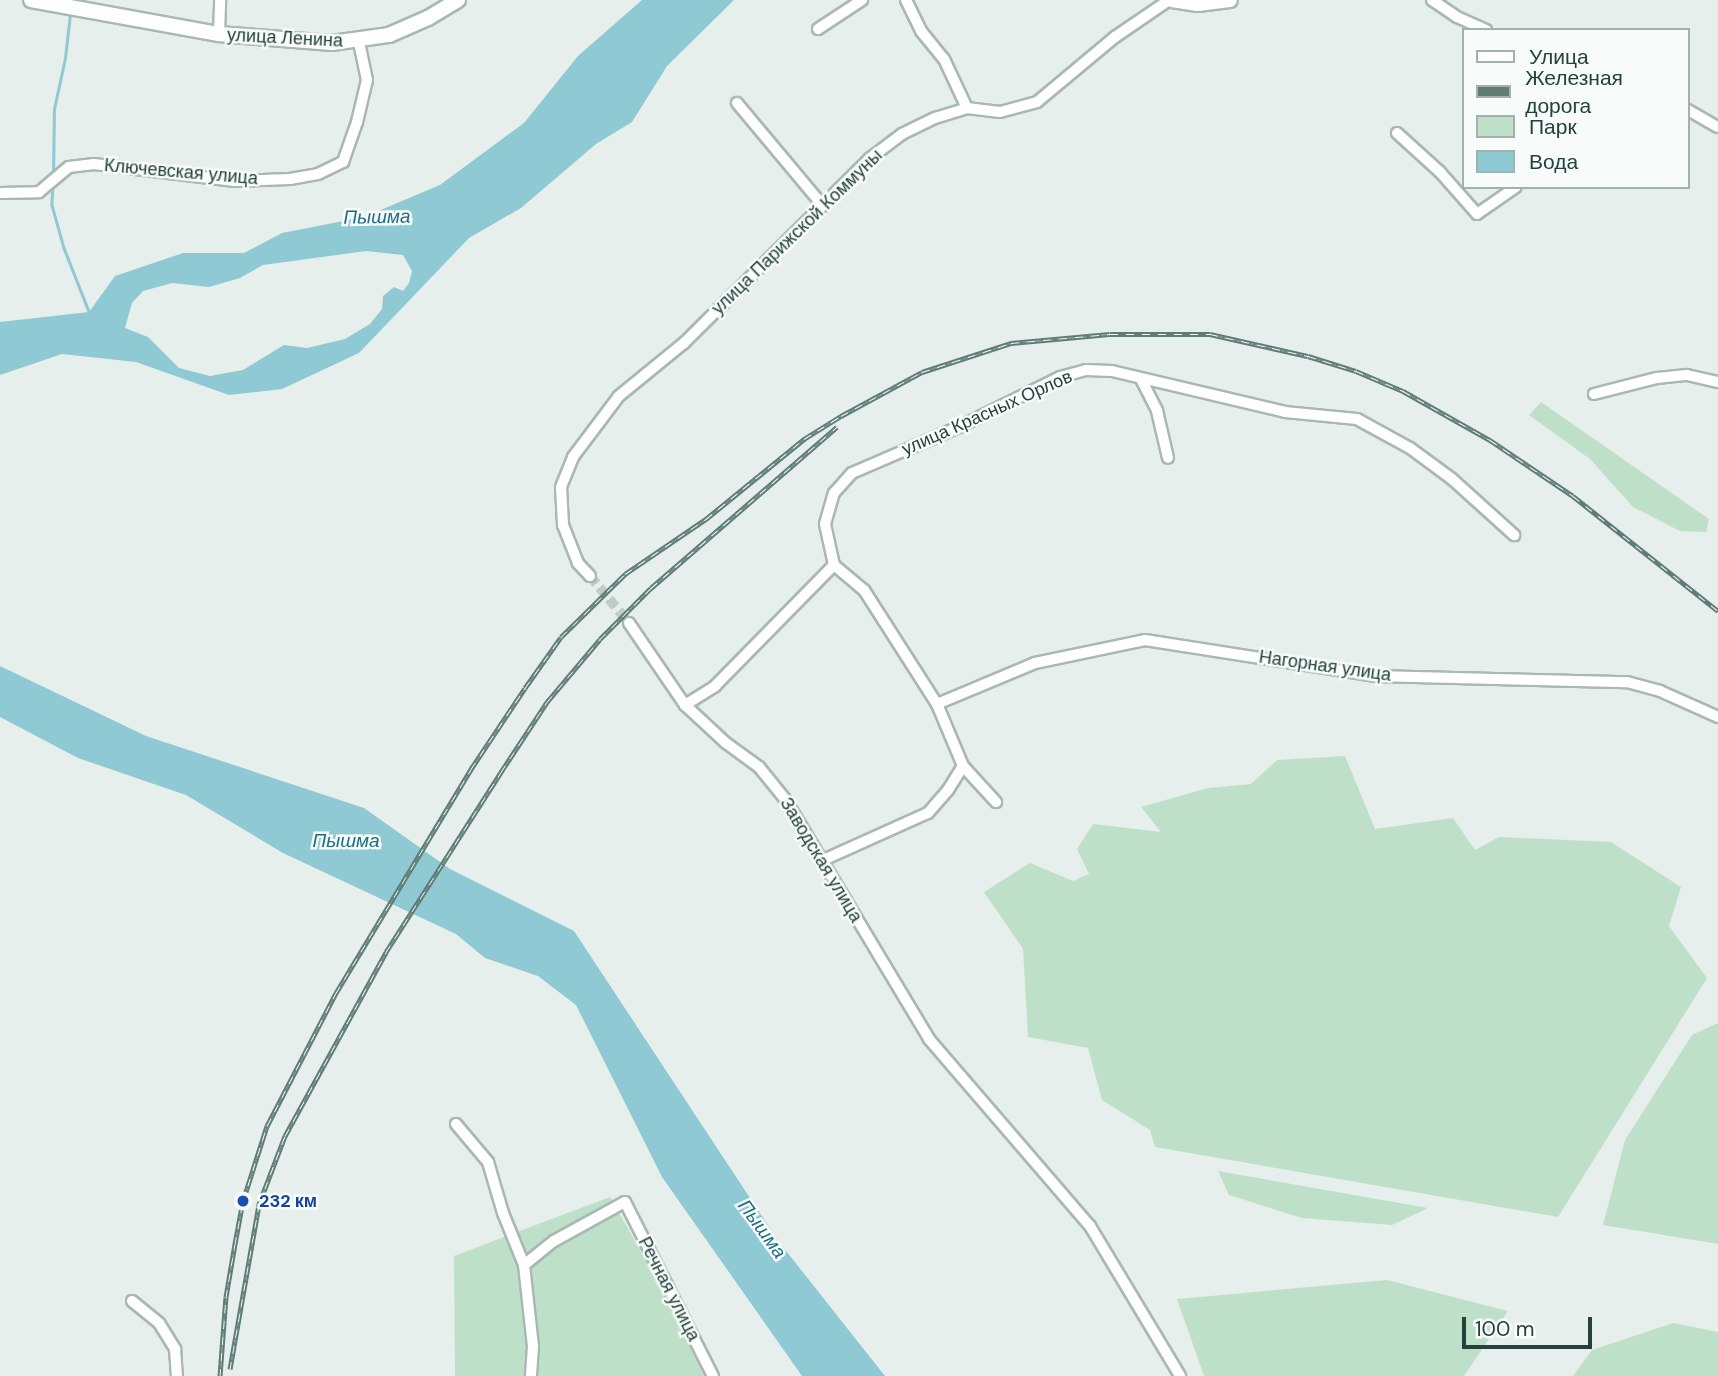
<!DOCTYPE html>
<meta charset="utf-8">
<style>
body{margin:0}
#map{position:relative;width:1718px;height:1376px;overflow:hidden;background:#e6efeb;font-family:"DM Sans",sans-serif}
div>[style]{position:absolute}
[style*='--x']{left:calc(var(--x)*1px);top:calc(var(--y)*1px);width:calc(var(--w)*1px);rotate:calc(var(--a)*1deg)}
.green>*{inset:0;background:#bfe0c8}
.water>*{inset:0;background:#8ec9d4}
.stream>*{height:2.5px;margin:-1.25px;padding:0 1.25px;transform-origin:1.25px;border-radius:1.25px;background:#8ec9d4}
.street-tunnel>*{height:10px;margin-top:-5px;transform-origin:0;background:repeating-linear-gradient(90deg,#bfccc8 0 10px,transparent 0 15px)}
.roads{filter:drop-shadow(2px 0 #a8b8b2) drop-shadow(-2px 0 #a8b8b2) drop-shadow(0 2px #a8b8b2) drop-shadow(0 -2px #a8b8b2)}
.street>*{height:10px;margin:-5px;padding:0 5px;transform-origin:5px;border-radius:5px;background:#fff}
.secondary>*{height:14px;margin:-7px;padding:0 7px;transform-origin:7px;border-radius:7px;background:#fff}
.rail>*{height:5px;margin-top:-2.5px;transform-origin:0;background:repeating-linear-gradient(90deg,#f7fbf9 0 8px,#5f7d75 0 16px);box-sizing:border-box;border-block:2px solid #5f7d75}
.dots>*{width:19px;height:19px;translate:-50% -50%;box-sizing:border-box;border:4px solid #f7fbf9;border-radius:50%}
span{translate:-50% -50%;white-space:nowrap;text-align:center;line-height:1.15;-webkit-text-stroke:5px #f7fbf9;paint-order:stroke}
.street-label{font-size:18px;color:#24423a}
.transit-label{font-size:18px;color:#164399;font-weight:700}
.left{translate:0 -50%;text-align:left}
.water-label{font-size:19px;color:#1c6f80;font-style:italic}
.legend{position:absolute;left:1462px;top:28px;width:228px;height:161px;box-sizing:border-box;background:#f7fbf9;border:2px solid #a3b1ad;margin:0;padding:9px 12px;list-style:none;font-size:21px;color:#24423a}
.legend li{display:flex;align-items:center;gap:14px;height:35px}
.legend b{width:35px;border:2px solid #a3b1ad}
.scale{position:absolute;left:1462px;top:1317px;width:130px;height:32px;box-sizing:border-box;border:4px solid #24423a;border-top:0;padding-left:9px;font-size:21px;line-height:24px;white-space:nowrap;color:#24423a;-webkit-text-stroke:5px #f7fbf9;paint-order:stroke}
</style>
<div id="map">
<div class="green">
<div style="clip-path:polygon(1541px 402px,1709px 519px,1706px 532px,1680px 531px,1633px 507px,1590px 459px,1529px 415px)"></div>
<div style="clip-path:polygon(1345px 756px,1375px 829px,1453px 818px,1475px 850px,1499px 837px,1611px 842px,1681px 887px,1669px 926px,1707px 978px,1558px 1217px,1155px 1147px,1150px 1130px,1102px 1100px,1088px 1048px,1028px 1037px,1023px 949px,984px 892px,1030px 863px,1073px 881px,1089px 874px,1077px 849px,1093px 824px,1161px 832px,1141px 807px,1208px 788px,1251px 784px,1277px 760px)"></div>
<div style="clip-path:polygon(1718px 1023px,1718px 1244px,1603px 1225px,1625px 1140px,1692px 1035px)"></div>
<div style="clip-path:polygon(1218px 1171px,1428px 1208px,1392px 1225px,1302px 1218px,1229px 1195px)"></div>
<div style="clip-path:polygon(610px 1197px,651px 1269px,704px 1376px,455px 1376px,454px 1256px)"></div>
<div style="clip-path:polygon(1387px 1280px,1508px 1311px,1464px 1376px,1204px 1376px,1177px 1299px)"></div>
<div style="clip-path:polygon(1673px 1323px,1718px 1332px,1718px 1376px,1573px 1376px,1592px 1350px)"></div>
</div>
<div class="water">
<div style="clip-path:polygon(evenodd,642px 0,734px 0,667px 66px,632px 122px,596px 144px,521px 208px,469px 238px,359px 353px,282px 389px,229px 395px,136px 362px,62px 354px,0 375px,0 322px,89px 312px,115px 276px,183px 253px,244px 253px,282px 233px,364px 217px,440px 185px,524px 123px,578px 56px,642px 0,366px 251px,403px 255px,412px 271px,409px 283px,403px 291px,394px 287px,383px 296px,382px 309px,370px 324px,345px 339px,307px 348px,284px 345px,243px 370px,210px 376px,179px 368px,148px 337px,125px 328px,132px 303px,143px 291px,172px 283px,209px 287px,240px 278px,263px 265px,366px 251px)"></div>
<div style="clip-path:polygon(0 666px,146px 736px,364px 808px,450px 869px,574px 931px,779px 1242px,885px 1376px,802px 1376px,662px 1177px,576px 1005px,538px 976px,485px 958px,456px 934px,283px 853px,186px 795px,78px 758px,0 717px)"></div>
</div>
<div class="stream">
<div style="--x:53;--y:177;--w:68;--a:-89.2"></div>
<div style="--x:54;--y:109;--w:52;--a:-77.8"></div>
<div style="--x:65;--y:58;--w:44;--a:-83.5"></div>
<div style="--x:53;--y:184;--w:21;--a:93"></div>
<div style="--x:52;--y:205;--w:45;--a:74.4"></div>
<div style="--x:64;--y:248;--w:71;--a:68.5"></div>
</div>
<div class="street-tunnel">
<div style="--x:590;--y:576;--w:61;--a:50.3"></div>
</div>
<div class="roads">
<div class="street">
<div style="--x:906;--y:0;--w:34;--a:64"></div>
<div style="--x:921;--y:31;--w:36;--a:51"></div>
<div style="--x:944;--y:59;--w:54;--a:64.9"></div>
<div style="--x:1432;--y:0;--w:30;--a:34"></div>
<div style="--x:1457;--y:17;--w:32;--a:24"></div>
<div style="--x:818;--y:29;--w:53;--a:-33.4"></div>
<div style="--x:219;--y:34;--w:34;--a:-88"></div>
<div style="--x:737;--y:103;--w:134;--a:50.1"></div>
<div style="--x:1688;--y:110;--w:34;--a:30"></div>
<div style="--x:1397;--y:133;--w:58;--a:42.2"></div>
<div style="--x:1440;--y:172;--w:56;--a:48.6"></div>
<div style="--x:1477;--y:214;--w:47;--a:-34.7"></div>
<div style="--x:0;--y:193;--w:39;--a:-1"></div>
<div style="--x:39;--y:192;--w:39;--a:-40"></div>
<div style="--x:69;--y:167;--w:25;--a:-7"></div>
<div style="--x:94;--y:164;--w:142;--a:6.9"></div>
<div style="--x:235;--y:181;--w:55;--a:-2.1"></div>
<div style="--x:290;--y:179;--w:28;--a:-10"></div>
<div style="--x:318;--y:174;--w:28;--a:-26"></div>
<div style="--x:343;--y:162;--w:42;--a:-70.7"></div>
<div style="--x:357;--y:122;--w:43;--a:-76.6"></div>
<div style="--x:367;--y:80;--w:40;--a:-102"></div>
<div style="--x:1141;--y:379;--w:36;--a:63"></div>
<div style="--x:1157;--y:411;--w:48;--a:76.8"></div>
<div style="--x:1594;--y:394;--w:65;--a:-14.3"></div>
<div style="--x:1657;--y:378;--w:30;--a:-6"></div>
<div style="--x:1687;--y:375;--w:32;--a:13"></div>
<div style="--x:834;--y:565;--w:39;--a:40"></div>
<div style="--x:864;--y:590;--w:135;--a:57.4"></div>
<div style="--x:937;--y:704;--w:67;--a:67.2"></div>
<div style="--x:963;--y:766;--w:49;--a:47.5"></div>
<div style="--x:590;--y:576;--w:18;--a:-133"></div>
<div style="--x:578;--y:563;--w:41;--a:-111.5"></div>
<div style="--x:563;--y:525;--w:38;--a:-93"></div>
<div style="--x:561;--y:487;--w:32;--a:-68"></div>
<div style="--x:573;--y:457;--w:76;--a:-53"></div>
<div style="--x:619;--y:396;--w:84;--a:-39.2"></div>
<div style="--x:684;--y:343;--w:261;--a:-44.8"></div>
<div style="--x:869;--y:159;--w:41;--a:-37.1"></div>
<div style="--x:902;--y:134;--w:37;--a:-26"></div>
<div style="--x:935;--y:118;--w:34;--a:-17"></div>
<div style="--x:967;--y:108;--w:33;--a:7"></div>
<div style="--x:1000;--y:112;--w:38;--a:-15"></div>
<div style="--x:1037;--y:102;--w:102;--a:-39.8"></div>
<div style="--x:1115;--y:37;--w:65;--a:-34.4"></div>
<div style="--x:629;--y:623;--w:99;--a:55.7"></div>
<div style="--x:685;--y:705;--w:56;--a:42.8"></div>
<div style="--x:726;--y:743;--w:41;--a:36"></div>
<div style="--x:759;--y:767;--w:41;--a:50.9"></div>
<div style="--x:785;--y:799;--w:280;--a:59"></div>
<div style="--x:929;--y:1039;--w:247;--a:49.3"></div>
<div style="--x:1090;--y:1226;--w:175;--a:59"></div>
<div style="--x:937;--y:704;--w:106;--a:-22.7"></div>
<div style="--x:1035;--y:663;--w:112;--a:-11.8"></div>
<div style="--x:1145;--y:640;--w:232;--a:8.9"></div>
<div style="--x:1374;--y:676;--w:253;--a:1.4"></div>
<div style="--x:1627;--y:682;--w:34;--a:15"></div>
<div style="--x:1660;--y:691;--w:64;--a:24.1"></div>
<div style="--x:685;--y:705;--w:36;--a:-32"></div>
<div style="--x:715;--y:686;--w:170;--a:-45.5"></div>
<div style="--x:834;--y:565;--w:42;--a:-102.4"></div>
<div style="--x:825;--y:524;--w:32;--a:-74"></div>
<div style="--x:834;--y:493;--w:27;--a:-48"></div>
<div style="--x:852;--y:473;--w:116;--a:-23.3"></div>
<div style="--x:959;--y:427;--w:113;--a:-26.3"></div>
<div style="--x:1060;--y:377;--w:27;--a:-15"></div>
<div style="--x:1086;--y:370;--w:26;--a:2"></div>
<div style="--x:1112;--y:371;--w:178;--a:13.3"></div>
<div style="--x:1285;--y:412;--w:72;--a:5.6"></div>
<div style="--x:1357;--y:419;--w:60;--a:28.7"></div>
<div style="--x:1410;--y:448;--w:52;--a:36.4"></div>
<div style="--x:1452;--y:479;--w:84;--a:42.1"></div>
<div style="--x:821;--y:861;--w:117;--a:-24.2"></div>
<div style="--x:928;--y:813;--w:30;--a:-49"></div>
<div style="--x:948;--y:790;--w:28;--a:-58"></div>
<div style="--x:456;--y:1124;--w:50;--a:49.9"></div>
<div style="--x:488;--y:1162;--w:53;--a:73.6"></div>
<div style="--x:503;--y:1213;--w:56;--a:68"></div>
<div style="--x:524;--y:1265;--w:81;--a:83.7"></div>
<div style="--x:533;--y:1346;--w:30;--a:94"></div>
<div style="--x:524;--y:1265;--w:38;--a:-39"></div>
<div style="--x:554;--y:1241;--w:81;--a:-28.8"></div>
<div style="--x:625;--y:1202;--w:195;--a:63.2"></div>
<div style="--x:132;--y:1301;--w:35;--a:39"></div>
<div style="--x:159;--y:1323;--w:31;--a:58"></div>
<div style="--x:175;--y:1349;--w:27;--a:86"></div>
</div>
<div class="secondary">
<div style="--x:31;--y:0;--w:191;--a:10.3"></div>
<div style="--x:219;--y:34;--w:113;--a:4.6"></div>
<div style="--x:332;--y:43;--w:58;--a:-8"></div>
<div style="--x:389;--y:35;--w:43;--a:-23.6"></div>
<div style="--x:428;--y:18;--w:35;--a:-31"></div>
<div style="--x:1172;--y:0;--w:26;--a:9"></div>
<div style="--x:1198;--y:4;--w:32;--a:-7"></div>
</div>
</div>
<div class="rail">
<div style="--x:230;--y:1369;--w:168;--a:-80"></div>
<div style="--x:259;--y:1204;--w:73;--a:-69.1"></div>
<div style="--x:285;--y:1136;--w:210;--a:-61.2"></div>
<div style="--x:386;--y:952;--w:214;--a:-57.4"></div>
<div style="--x:501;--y:772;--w:84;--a:-56.7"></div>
<div style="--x:547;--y:702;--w:82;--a:-49.9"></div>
<div style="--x:600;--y:639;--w:72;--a:-45"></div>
<div style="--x:651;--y:588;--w:246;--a:-40.9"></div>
<div style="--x:220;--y:1376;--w:79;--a:-85.7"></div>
<div style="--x:226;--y:1297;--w:54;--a:-80.4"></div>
<div style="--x:235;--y:1244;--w:44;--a:-79.5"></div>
<div style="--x:243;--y:1201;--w:79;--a:-72.3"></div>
<div style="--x:267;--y:1126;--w:150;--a:-62.6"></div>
<div style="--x:336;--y:993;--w:262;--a:-58.9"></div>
<div style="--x:471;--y:769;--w:97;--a:-56.3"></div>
<div style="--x:525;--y:688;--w:62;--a:-54.8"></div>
<div style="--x:561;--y:637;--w:90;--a:-44.5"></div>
<div style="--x:625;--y:574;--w:98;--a:-34.2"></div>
<div style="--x:706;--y:519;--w:127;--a:-39.2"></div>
<div style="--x:804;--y:439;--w:44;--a:-31.9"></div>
<div style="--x:841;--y:416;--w:92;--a:-28.5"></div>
<div style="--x:922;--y:372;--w:94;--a:-18"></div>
<div style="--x:1011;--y:343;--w:99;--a:-5.2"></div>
<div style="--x:1110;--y:334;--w:100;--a:0"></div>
<div style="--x:1210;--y:334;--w:100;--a:12.7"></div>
<div style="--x:1308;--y:356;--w:50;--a:17.4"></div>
<div style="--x:1356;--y:371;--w:51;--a:23.1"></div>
<div style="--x:1403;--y:391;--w:100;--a:29.4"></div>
<div style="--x:1490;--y:440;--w:100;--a:34"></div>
<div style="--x:1573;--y:496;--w:185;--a:38.4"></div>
</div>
<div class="dots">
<div style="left:243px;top:1201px;background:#1a4fb4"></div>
</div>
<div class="street-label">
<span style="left:285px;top:38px;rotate:3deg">улица Ленина</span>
<span style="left:181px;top:172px;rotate:5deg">Ключевская улица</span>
<span style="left:797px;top:232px;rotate:-44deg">улица Парижской Коммуны</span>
<span style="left:987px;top:413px;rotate:-24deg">улица Красных Орлов</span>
<span style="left:1325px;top:666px;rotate:8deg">Нагорная улица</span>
<span style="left:821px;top:860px;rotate:59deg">Заводская улица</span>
<span style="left:669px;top:1289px;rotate:63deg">Речная улица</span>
</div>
<div class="transit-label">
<span class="left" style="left:259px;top:1201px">232 км</span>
</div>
<div class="water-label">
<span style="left:377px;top:217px;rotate:-1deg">Пышма</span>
<span style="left:346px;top:841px">Пышма</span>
<span style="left:762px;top:1229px;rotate:54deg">Пышма</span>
</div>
<ul class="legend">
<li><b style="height:9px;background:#fff"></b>Улица</li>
<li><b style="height:9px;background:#5f7d75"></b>Железная дорога</li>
<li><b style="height:19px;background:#bfe0c8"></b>Парк</li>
<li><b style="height:19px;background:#8ec9d4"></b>Вода</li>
</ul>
<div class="scale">100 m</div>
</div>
